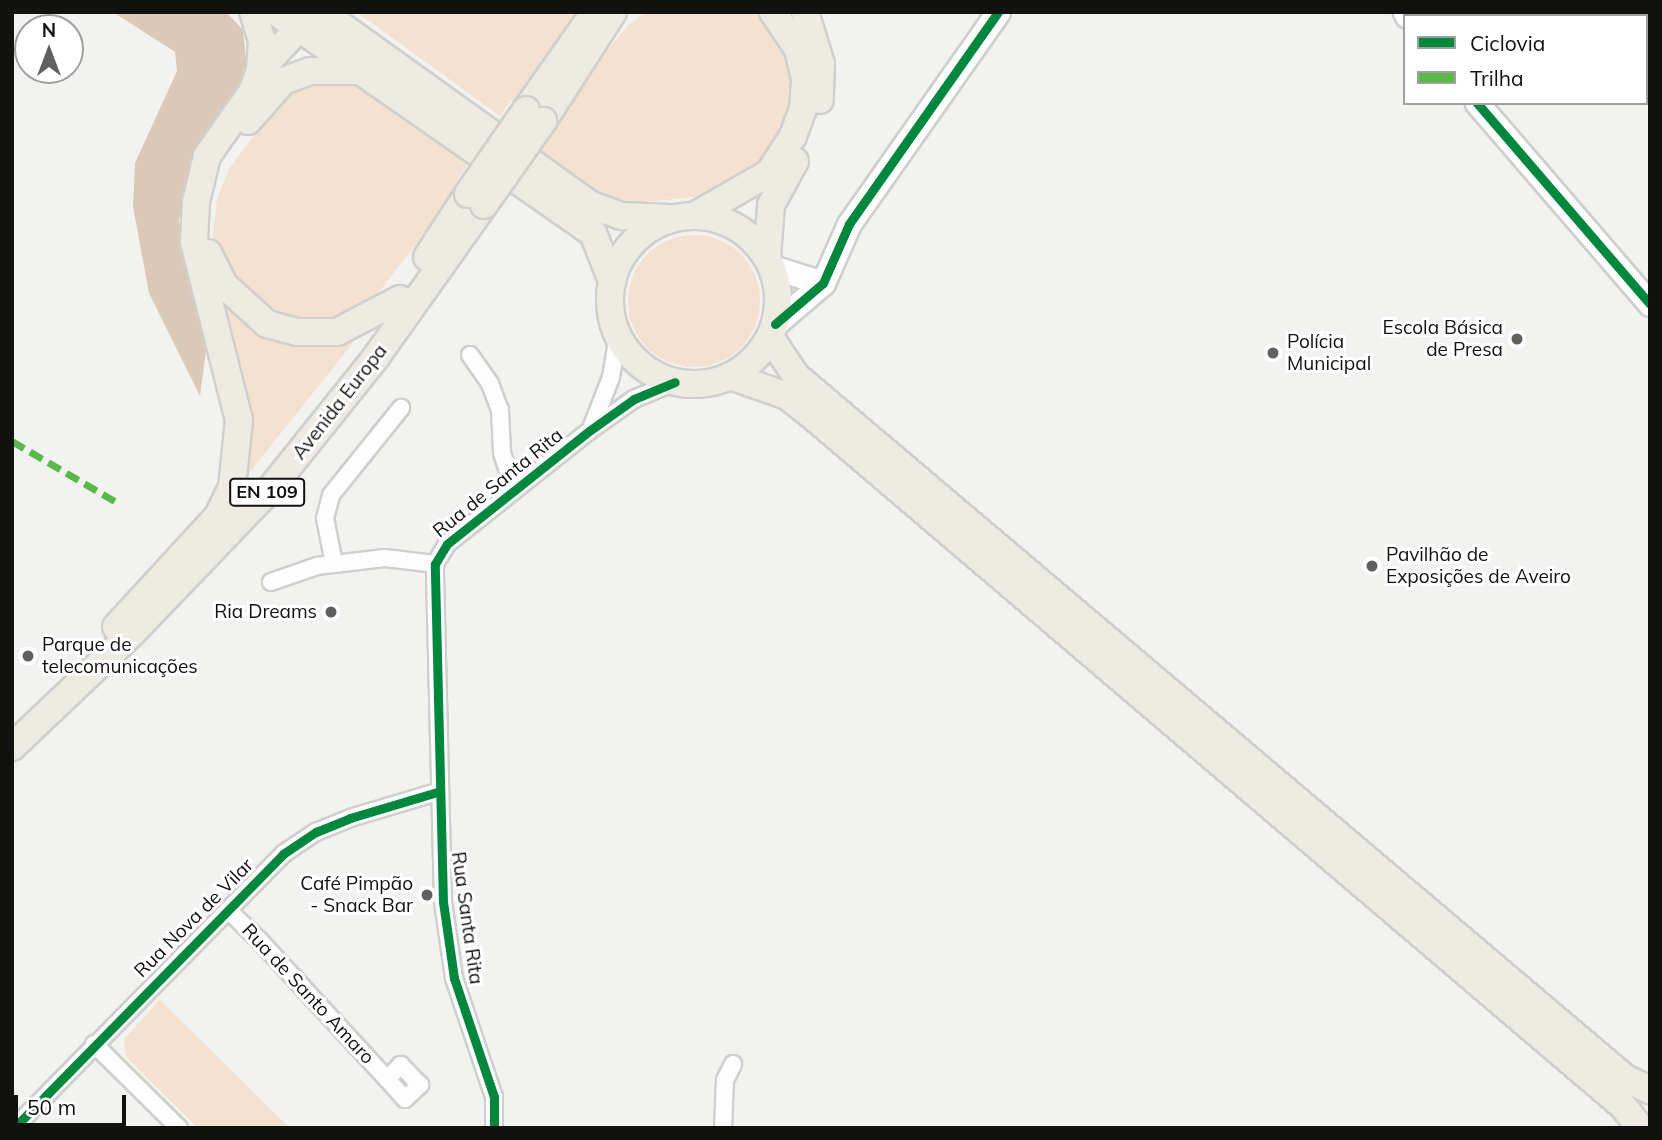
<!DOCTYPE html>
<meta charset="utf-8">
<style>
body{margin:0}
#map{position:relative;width:1662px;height:1140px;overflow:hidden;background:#f2f3f0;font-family:Mulish,sans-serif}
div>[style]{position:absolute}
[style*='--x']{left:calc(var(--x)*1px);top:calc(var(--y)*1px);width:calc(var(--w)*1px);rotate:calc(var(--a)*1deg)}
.green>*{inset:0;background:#f4e1d0}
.round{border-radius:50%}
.forest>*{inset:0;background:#dcc8b6}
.roads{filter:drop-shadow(2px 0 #cfcfcd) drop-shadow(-2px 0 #cfcfcd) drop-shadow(0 2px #cfcfcd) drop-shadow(0 -2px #cfcfcd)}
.street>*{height:16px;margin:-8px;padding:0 8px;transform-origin:8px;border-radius:8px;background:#fdfdfd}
.secondary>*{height:23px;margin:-11.5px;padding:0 11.5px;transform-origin:11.5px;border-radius:11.5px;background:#fdfdfd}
.primary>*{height:26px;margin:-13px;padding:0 13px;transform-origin:13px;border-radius:13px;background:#eeebe2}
.primary>.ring{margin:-13px;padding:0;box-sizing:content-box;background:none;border:26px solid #eeebe2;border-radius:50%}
.bridges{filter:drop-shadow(2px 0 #cfd0ce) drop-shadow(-2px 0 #cfd0ce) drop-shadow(0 2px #cfd0ce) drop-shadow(0 -2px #cfd0ce)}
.primary-bridge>*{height:26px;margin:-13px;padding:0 13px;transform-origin:13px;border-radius:13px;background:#eeebe2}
.quiet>*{height:7px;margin-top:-3.5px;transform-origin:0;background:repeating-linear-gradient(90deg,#58b947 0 14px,transparent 0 21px)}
.cycleway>*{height:9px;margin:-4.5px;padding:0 4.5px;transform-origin:4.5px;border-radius:4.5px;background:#00873e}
.dots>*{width:19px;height:19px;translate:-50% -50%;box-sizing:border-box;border:4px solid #fff;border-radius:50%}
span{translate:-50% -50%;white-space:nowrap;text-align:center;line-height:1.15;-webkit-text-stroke:6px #fff;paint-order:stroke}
.shield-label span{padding:2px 5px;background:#fff;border:2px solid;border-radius:5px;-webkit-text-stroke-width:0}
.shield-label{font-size:18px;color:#111110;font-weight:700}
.poi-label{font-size:19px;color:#111110}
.right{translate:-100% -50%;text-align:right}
.left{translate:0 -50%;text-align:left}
.street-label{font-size:19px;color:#111110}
.frame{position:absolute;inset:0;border:14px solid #111110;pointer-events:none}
.legend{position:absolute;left:1403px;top:14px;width:245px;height:91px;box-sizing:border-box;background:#fff;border:2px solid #a0a09f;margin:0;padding:9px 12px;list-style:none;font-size:21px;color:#111110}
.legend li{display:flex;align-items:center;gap:14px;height:35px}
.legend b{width:35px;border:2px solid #a0a09f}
.north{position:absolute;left:14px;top:14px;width:70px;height:70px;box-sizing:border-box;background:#fff;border:2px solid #a0a09f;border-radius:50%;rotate:0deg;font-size:19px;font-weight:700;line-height:28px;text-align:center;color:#111110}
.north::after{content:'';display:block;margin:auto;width:24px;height:32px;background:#60605e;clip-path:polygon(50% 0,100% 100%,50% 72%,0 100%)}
.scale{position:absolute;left:14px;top:1095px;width:112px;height:32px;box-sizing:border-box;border:4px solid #111110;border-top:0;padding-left:9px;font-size:21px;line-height:24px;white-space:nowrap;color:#111110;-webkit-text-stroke:5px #fff;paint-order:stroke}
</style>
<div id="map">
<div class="green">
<div style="clip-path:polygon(357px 12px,582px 12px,515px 102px,511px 100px,500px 116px)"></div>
<div style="clip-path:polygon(647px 12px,758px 12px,786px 46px,794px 76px,790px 115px,781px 139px,759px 166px,725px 189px,693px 197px,627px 204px,602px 196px,538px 155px,555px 129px,551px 126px,586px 76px,629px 24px)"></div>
<div style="clip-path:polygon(328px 80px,356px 84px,468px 164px,454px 185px,459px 188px,376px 296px,337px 319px,303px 320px,278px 315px,253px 300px,219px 260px,213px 234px,217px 199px,229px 169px,274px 108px,299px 86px)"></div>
<div class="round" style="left:628px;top:235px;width:132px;height:132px"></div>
<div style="clip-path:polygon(211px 286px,247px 326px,266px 335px,361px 333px,241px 483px)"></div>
<div style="clip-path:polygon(160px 1000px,290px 1128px,198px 1128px,126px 1057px,124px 1039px)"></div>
</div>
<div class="forest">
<div style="clip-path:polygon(113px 12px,226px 12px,243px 30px,247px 67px,238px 91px,190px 169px,179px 220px,184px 263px,208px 336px,200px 396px,149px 293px,133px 207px,135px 163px,177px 71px,175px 52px)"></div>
</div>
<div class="roads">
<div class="street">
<div style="--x:470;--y:355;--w:35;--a:55"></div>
<div style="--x:490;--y:384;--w:28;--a:69"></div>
<div style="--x:500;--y:410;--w:43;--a:87.3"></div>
<div style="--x:502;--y:453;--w:25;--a:72"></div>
<div style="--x:510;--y:477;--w:13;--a:48"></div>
<div style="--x:592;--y:426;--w:53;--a:-68.8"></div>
<div style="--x:611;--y:377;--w:42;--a:-80.3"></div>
<div style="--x:334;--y:564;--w:47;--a:-101.1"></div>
<div style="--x:325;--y:518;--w:24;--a:-75"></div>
<div style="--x:331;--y:495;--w:112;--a:-51.2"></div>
<div style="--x:271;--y:582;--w:49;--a:-19.2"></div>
<div style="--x:317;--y:566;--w:68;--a:-6.7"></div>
<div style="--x:385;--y:558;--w:50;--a:6.8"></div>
<div style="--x:228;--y:910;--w:45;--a:44.1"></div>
<div style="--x:260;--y:941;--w:188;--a:47.4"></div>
<div style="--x:387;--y:1079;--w:27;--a:48"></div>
<div style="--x:405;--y:1099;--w:21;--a:-43"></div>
<div style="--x:420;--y:1085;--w:28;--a:-134"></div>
<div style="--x:401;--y:1065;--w:20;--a:135"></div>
<div style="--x:94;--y:1044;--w:120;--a:44.7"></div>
<div style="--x:14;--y:1128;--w:384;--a:-45.5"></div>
<div style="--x:283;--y:854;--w:40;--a:-34"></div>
<div style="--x:316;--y:832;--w:37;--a:-22"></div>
<div style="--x:350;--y:818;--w:91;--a:-16.6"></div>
<div style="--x:494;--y:1128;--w:31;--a:-90"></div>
<div style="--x:494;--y:1097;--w:126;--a:-108.6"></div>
<div style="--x:454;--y:978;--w:77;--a:-98.2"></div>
<div style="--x:443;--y:902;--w:338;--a:-91.4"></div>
<div style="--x:435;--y:564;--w:23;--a:-59"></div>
<div style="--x:447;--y:544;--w:181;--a:-38.5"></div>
<div style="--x:589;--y:431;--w:55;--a:-35.4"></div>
<div style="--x:634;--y:399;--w:44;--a:-22.5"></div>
<div style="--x:723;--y:1128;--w:48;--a:-87.6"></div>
<div style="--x:725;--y:1080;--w:18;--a:-63"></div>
</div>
<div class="secondary">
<div style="--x:1405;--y:12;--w:4;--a:63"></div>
<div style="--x:1477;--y:103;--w:265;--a:49.3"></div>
<div style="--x:772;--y:267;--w:53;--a:17.4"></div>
<div style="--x:775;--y:324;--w:63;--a:-40.5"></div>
<div style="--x:823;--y:283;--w:64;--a:-66.2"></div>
<div style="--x:849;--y:224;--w:259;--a:-54.9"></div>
</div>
<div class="primary">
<div style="--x:276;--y:12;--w:386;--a:34.9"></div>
<div style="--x:593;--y:233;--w:52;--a:68.4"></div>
<div style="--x:322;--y:12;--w:331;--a:35.7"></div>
<div style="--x:591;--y:205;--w:33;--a:20"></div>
<div style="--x:622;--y:216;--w:48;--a:2.4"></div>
<div style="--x:805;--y:12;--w:54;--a:72.9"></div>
<div style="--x:821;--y:64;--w:36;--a:92"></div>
<div style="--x:260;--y:70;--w:57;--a:-47.1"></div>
<div style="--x:299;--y:28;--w:17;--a:-10"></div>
<div style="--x:526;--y:110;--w:120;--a:-54.9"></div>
<div style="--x:248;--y:121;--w:53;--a:-48.8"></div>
<div style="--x:283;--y:81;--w:29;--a:-20"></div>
<div style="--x:310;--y:71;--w:49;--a:0"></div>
<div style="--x:543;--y:121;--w:130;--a:-57.3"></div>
<div class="ring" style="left:610px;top:216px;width:142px;height:142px"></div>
<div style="--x:694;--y:216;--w:86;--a:-29.8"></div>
<div style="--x:769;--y:173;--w:44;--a:-57"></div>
<div style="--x:793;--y:136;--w:29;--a:-70"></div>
<div style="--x:803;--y:109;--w:31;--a:-86"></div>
<div style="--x:805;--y:78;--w:30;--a:-104"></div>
<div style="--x:798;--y:49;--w:45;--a:-124"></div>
<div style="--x:208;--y:253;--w:36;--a:63"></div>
<div style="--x:224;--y:285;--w:58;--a:42.2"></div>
<div style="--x:267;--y:324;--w:31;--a:15"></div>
<div style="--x:297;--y:332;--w:40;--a:0"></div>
<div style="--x:337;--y:332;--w:71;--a:-27.6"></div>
<div style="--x:427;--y:257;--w:75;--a:-56.9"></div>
<div style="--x:767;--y:257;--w:52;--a:-85.6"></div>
<div style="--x:771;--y:205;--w:50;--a:-61.4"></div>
<div style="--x:770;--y:337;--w:47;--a:56.3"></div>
<div style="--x:796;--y:376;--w:1086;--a:40.26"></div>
<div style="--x:1625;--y:1078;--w:28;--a:26"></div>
<div style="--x:730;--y:376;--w:60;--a:19.3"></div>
<div style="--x:787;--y:396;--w:28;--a:38"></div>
<div style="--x:809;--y:413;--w:1069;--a:40.41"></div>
<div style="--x:1623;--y:1106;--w:28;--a:52"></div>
<div style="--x:116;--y:627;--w:151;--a:-47.4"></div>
<div style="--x:218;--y:516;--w:32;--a:-64"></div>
<div style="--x:232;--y:487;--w:67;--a:-84"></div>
<div style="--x:239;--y:420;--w:184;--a:-104.2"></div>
<div style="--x:194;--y:242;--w:40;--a:-87.1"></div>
<div style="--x:196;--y:202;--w:47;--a:-76.6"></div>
<div style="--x:207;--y:156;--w:78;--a:-54.9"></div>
<div style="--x:252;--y:92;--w:23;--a:-70"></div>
<div style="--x:260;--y:70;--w:29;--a:-86"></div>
<div style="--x:262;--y:41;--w:30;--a:-107"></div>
<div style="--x:12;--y:747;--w:164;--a:-43.5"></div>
<div style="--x:131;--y:634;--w:204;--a:-46.2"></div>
<div style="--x:272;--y:487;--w:166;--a:-51.3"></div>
<div style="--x:376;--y:357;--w:186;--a:-54.6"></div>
</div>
</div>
<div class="bridges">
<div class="primary-bridge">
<div style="--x:468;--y:194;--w:102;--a:-55.4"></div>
<div style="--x:484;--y:205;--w:103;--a:-54.9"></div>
</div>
</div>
<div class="quiet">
<div style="--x:12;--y:441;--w:125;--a:30.3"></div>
</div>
<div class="cycleway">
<div style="--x:1477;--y:103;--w:265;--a:49.3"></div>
<div style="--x:775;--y:324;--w:63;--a:-40.5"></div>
<div style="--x:823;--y:283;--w:64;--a:-66.2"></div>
<div style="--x:849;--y:224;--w:259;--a:-54.9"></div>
<div style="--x:14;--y:1128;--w:384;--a:-45.5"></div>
<div style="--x:283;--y:854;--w:40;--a:-34"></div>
<div style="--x:316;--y:832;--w:37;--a:-22"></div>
<div style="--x:350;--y:818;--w:91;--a:-16.6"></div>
<div style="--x:494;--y:1128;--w:31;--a:-90"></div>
<div style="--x:494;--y:1097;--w:126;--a:-108.6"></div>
<div style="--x:454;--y:978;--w:77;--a:-98.2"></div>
<div style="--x:443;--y:902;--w:338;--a:-91.4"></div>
<div style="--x:435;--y:564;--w:23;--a:-59"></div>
<div style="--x:447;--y:544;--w:181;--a:-38.5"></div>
<div style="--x:589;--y:431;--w:55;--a:-35.4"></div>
<div style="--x:634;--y:399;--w:44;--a:-22.5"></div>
</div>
<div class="dots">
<div style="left:1517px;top:339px;background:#60605e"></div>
<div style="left:1273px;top:353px;background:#60605e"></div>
<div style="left:1372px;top:566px;background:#60605e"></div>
<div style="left:331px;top:612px;background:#60605e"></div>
<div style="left:28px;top:656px;background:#60605e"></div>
<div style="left:427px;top:895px;background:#60605e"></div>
</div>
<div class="shield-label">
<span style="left:267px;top:492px">EN 109</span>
</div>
<div class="poi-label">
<span class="right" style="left:1503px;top:339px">Escola Básica<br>de Presa</span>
<span class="left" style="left:1287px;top:353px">Polícia<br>Municipal</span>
<span class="left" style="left:1386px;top:566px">Pavilhão de<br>Exposições de Aveiro</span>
<span class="right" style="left:317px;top:612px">Ria Dreams</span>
<span class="left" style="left:42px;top:656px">Parque de<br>telecomunicações</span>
<span class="right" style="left:413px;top:895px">Café Pimpão<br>- Snack Bar</span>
</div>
<div class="street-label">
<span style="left:340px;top:402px;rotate:-52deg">Avenida Europa</span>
<span style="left:498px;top:483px;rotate:-39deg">Rua de Santa Rita</span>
<span style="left:194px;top:918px;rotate:-45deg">Rua Nova de Vilar</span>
<span style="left:467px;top:918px;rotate:82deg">Rua Santa Rita</span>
<span style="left:308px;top:994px;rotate:47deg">Rua de Santo Amaro</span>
</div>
<div class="frame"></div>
<ul class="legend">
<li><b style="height:9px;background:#00873e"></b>Ciclovia</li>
<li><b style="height:9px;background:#58b947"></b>Trilha</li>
</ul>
<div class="north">N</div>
<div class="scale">50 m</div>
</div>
